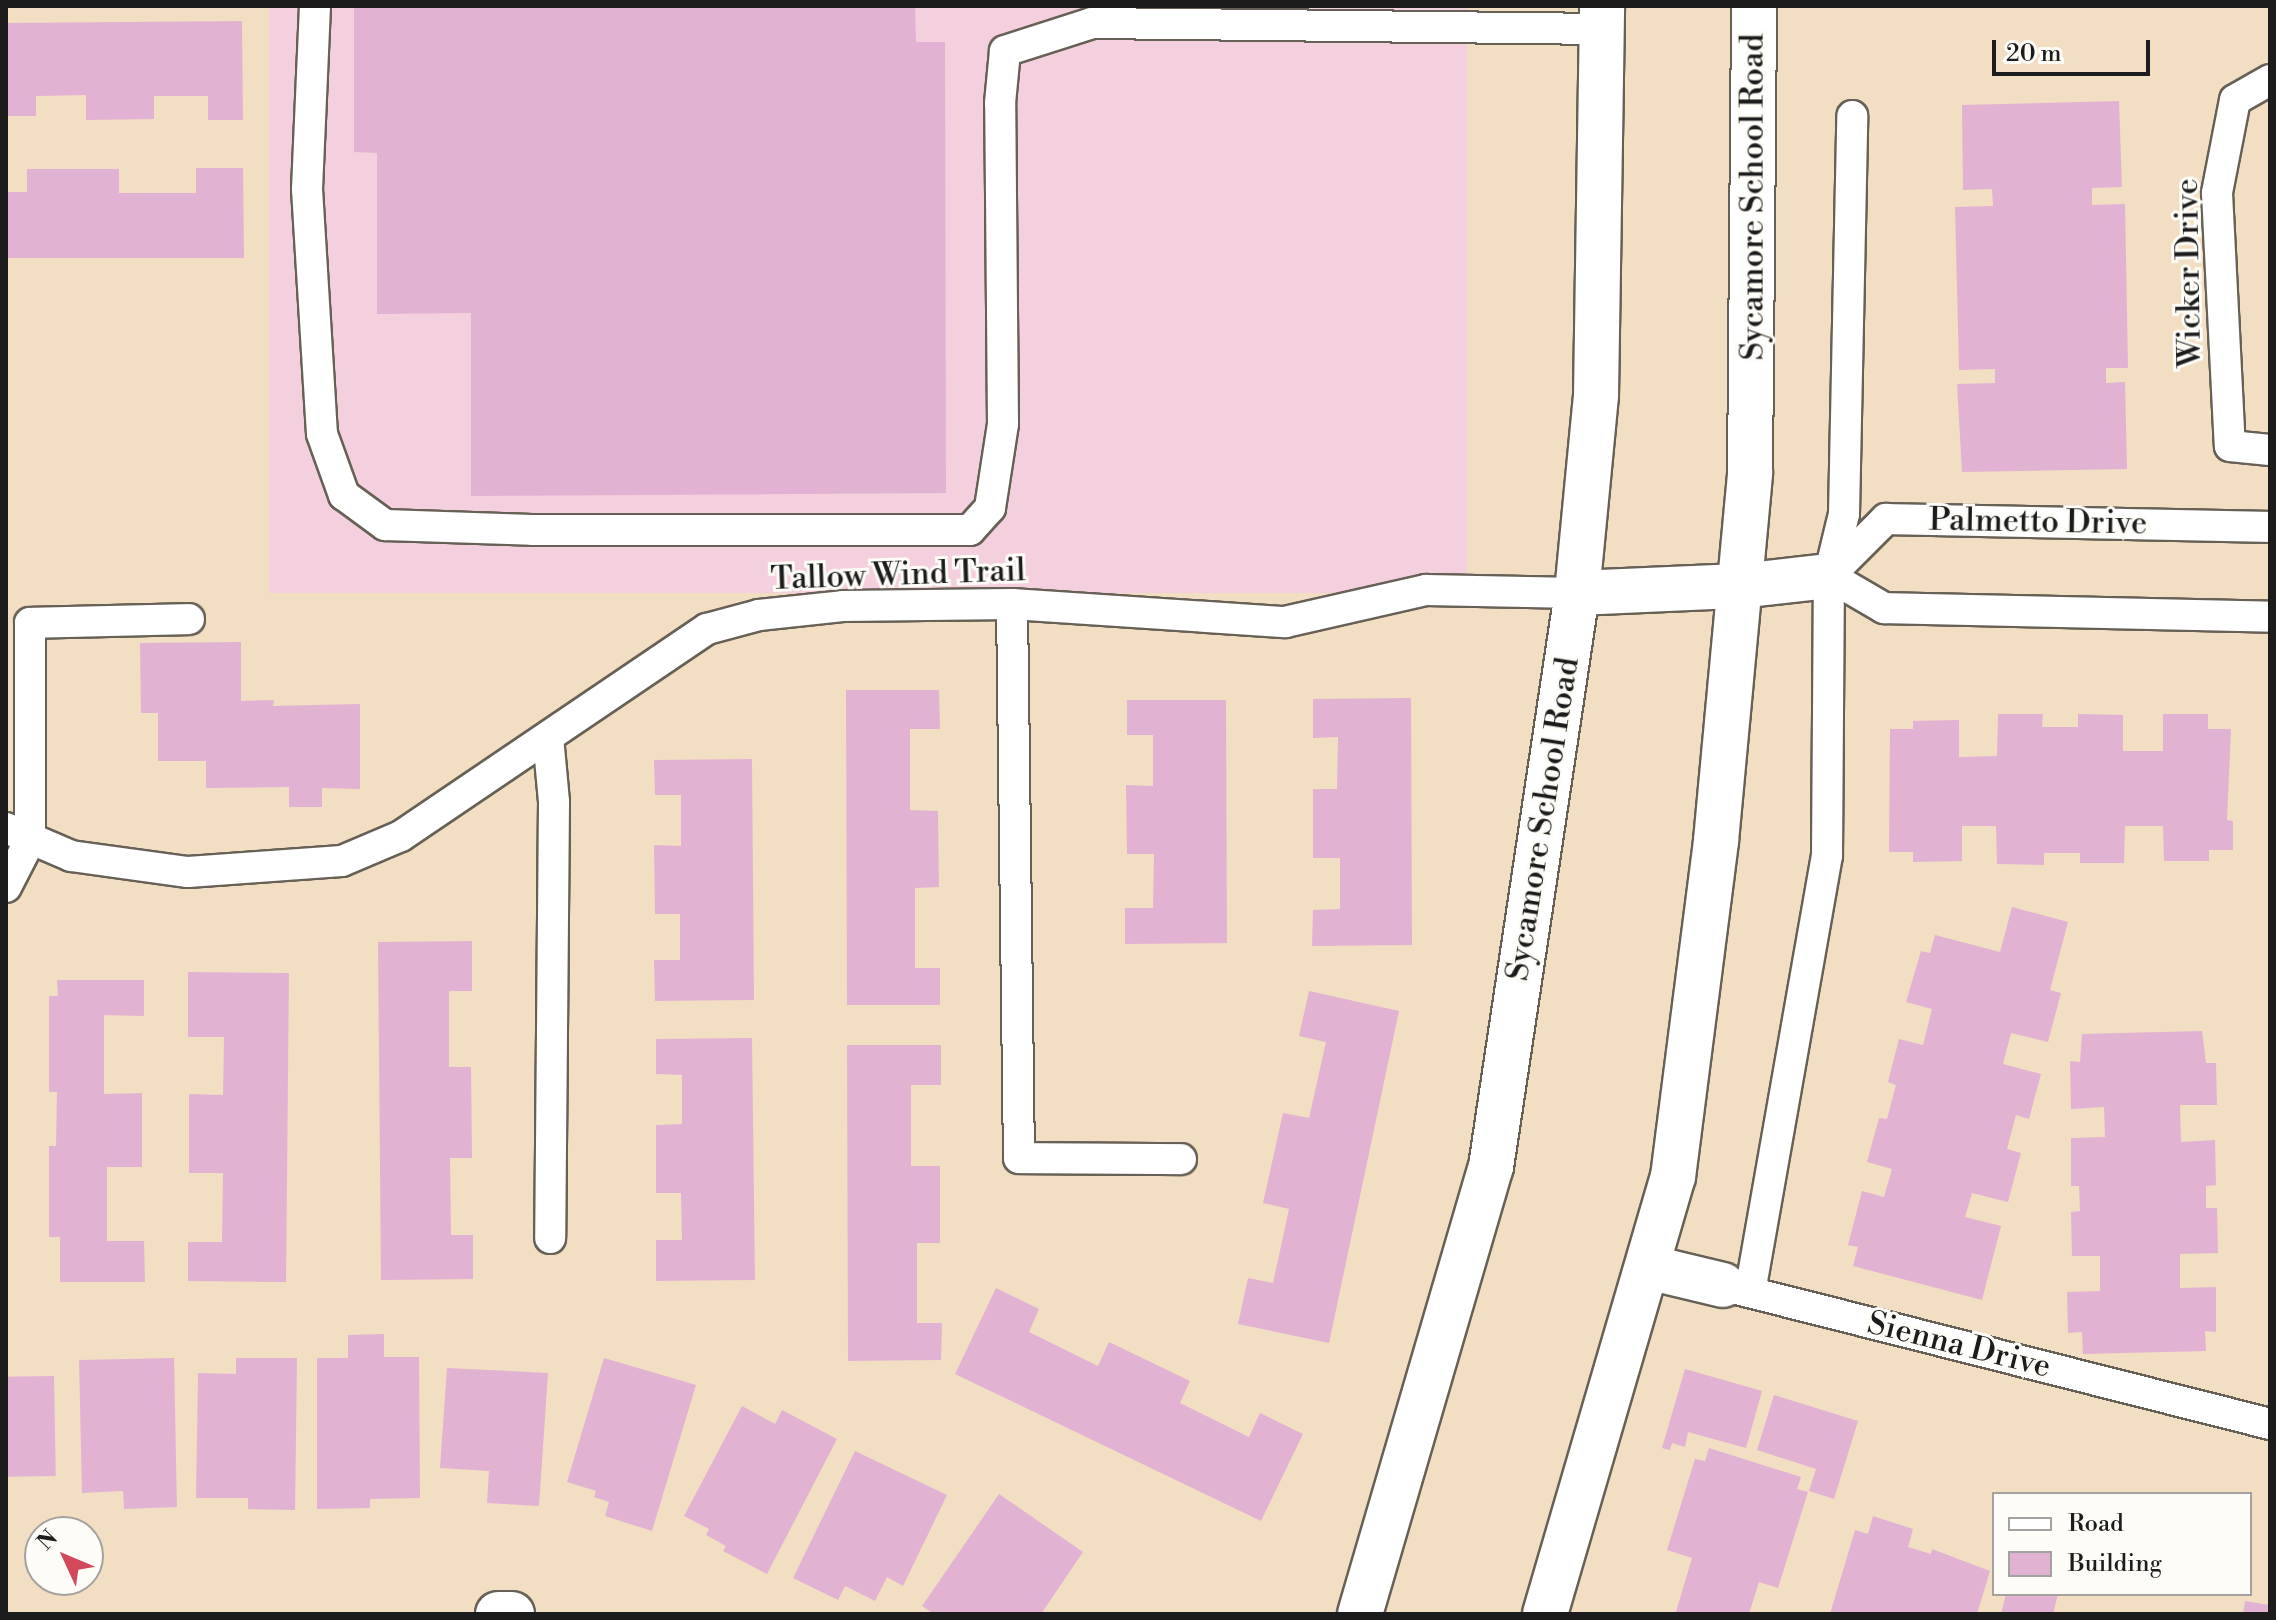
<!DOCTYPE html>
<style>
body{margin:0}
#map{position:relative;width:2276px;height:1620px;overflow:hidden;background:#f2dec2;font-family:"Libre Bodoni",serif}
div>[style]{position:absolute}
[style*='--x']{left:calc(var(--x)*1px);top:calc(var(--y)*1px);width:calc(var(--w)*1px);rotate:calc(var(--a)*1deg)}
.built>*{inset:0;background:#f4cfdd;transform-origin:0 0}
.building>*{inset:0;background:#e2b2d3;transform-origin:0 0}
.roads{filter:drop-shadow(2px 0 #676056) drop-shadow(-2px 0 #676056) drop-shadow(0 2px #676056) drop-shadow(0 -2px #676056)}
.service>*{height:30px;margin:-15px;padding:0 15px;transform-origin:15px;border-radius:15px;background:#fff}
.minor>*{height:44px;margin:-22px;padding:0 22px;transform-origin:22px;border-radius:22px;background:#fff}
.secondary>*{height:44px;margin:-22px;padding:0 22px;transform-origin:22px;border-radius:22px;background:#fff}
span{translate:-50% -50%;white-space:nowrap;text-align:center;line-height:1.15;-webkit-text-stroke:6px #fdfcf7;paint-order:stroke}
.street-label{font-size:32px;color:#1c1c1c}
.frame{position:absolute;inset:0;border:8px solid #1c1c1c;pointer-events:none}
.legend{position:absolute;left:1992px;top:1492px;width:260px;height:104px;box-sizing:border-box;background:#fdfcf7;border:2px solid #a3a29f;margin:0;padding:10px 14px;list-style:none;font-size:24px;color:#1c1c1c}
.legend li{display:flex;align-items:center;gap:16px;height:40px}
.legend b{width:40px;border:2px solid #a3a29f}
.north{position:absolute;left:24px;top:1516px;width:80px;height:80px;box-sizing:border-box;background:#fdfcf7;border:2px solid #a3a29f;border-radius:50%;rotate:314deg;font-size:22px;font-weight:700;line-height:32px;text-align:center;color:#1c1c1c}
.north::after{content:'';display:block;margin:auto;width:28px;height:36px;background:#d1495b;clip-path:polygon(50% 0,100% 100%,50% 72%,0 100%)}
.scale{position:absolute;left:1992px;top:40px;width:158px;height:36px;box-sizing:border-box;border:4px solid #1c1c1c;border-top:0;padding-left:10px;font-size:24px;line-height:28px;white-space:nowrap;color:#1c1c1c;-webkit-text-stroke:6px #fdfcf7;paint-order:stroke}
</style>
<div id="map">
<div class="built">
<div style="left:269px;top:6px;width:1198px;height:587px"></div>
</div>
<div class="building">
<div style="clip-path:polygon(354px 6px,915px 6px,916px 42px,945px 42px,946px 493px,471px 496px,471px 313px,377px 314px,377px 153px,354px 152px)"></div>
<div style="clip-path:polygon(242px 21px,243px 120px,208px 120px,208px 96px,154px 96px,154px 119px,86px 120px,86px 95px,36px 96px,36px 116px,6px 116px,6px 23px)"></div>
<div style="clip-path:polygon(2119px 101px,2122px 187px,2092px 188px,2092px 205px,2125px 204px,2128px 368px,2106px 368px,2106px 383px,2125px 382px,2127px 469px,1962px 472px,1957px 384px,1995px 383px,1995px 369px,1959px 370px,1955px 207px,1993px 206px,1992px 189px,1963px 190px,1962px 105px)"></div>
<div style="clip-path:polygon(196px 168px,243px 168px,244px 258px,6px 258px,6px 192px,27px 192px,27px 169px,119px 169px,119px 193px,196px 193px)"></div>
<div style="clip-path:polygon(241px 642px,241px 701px,274px 700px,273px 706px,360px 704px,360px 789px,322px 788px,322px 807px,289px 807px,289px 787px,206px 788px,206px 761px,158px 761px,158px 713px,141px 713px,140px 643px)"></div>
<div style="clip-path:polygon(846px 690px,939px 690px,940px 729px,910px 729px,910px 810px,938px 811px,939px 887px,915px 888px,915px 968px,940px 968px,940px 1005px,847px 1005px)"></div>
<div style="clip-path:polygon(1411px 698px,1412px 945px,1312px 946px,1313px 910px,1340px 909px,1340px 858px,1313px 858px,1313px 789px,1337px 789px,1338px 737px,1313px 738px,1313px 699px)"></div>
<div style="clip-path:polygon(1127px 700px,1226px 700px,1227px 943px,1125px 944px,1125px 908px,1153px 908px,1154px 854px,1127px 854px,1126px 785px,1153px 786px,1153px 735px,1127px 735px)"></div>
<div style="clip-path:polygon(1998px 714px,2043px 714px,2042px 727px,2078px 727px,2078px 714px,2123px 715px,2123px 751px,2163px 751px,2163px 714px,2208px 714px,2208px 729px,2231px 729px,2227px 820px,2233px 821px,2233px 850px,2209px 850px,2209px 861px,2164px 861px,2163px 826px,2125px 826px,2124px 863px,2080px 863px,2080px 853px,2044px 853px,2044px 865px,1997px 864px,1996px 826px,1962px 826px,1962px 861px,1913px 862px,1913px 852px,1889px 852px,1890px 729px,1913px 729px,1913px 721px,1959px 720px,1959px 757px,1997px 756px)"></div>
<div style="clip-path:polygon(752px 759px,754px 1000px,655px 1001px,654px 960px,680px 960px,680px 914px,655px 914px,654px 845px,681px 846px,681px 795px,655px 795px,654px 760px)"></div>
<div style="clip-path:polygon(2012px 907px,2068px 922px,2050px 990px,2061px 993px,2048px 1042px,2011px 1033px,2003px 1064px,2041px 1074px,2029px 1119px,2016px 1115px,2007px 1149px,2021px 1153px,2008px 1202px,1972px 1193px,1965px 1217px,2001px 1226px,1982px 1300px,1853px 1266px,1858px 1247px,1848px 1245px,1862px 1191px,1884px 1197px,1892px 1169px,1867px 1162px,1879px 1118px,1887px 1119px,1896px 1085px,1888px 1082px,1899px 1039px,1923px 1045px,1932px 1009px,1906px 1002px,1921px 951px,1930px 953px,1935px 935px,2000px 952px)"></div>
<div style="clip-path:polygon(472px 941px,472px 991px,449px 991px,449px 1067px,471px 1067px,472px 1158px,450px 1158px,451px 1235px,473px 1235px,473px 1279px,381px 1280px,378px 942px)"></div>
<div style="clip-path:polygon(188px 972px,289px 973px,286px 1282px,188px 1281px,188px 1242px,222px 1242px,223px 1173px,189px 1173px,189px 1094px,223px 1095px,224px 1037px,188px 1037px)"></div>
<div style="clip-path:polygon(57px 980px,144px 980px,144px 1016px,104px 1015px,104px 1094px,142px 1093px,142px 1167px,107px 1167px,107px 1241px,144px 1241px,145px 1282px,60px 1282px,60px 1237px,49px 1237px,49px 1146px,56px 1146px,57px 1092px,49px 1092px,49px 996px,58px 996px)"></div>
<div style="clip-path:polygon(1309px 991px,1399px 1011px,1329px 1343px,1238px 1324px,1248px 1278px,1273px 1283px,1289px 1209px,1263px 1203px,1283px 1113px,1309px 1118px,1326px 1042px,1299px 1036px)"></div>
<div style="clip-path:polygon(2202px 1031px,2206px 1063px,2216px 1063px,2217px 1105px,2180px 1105px,2181px 1142px,2215px 1140px,2216px 1185px,2206px 1186px,2206px 1208px,2217px 1208px,2218px 1253px,2180px 1254px,2180px 1288px,2216px 1287px,2216px 1332px,2205px 1331px,2206px 1351px,2083px 1354px,2082px 1332px,2068px 1333px,2067px 1292px,2100px 1291px,2100px 1256px,2072px 1256px,2071px 1212px,2080px 1211px,2079px 1186px,2071px 1186px,2071px 1138px,2105px 1137px,2104px 1107px,2071px 1109px,2070px 1061px,2080px 1062px,2082px 1034px)"></div>
<div style="clip-path:polygon(752px 1038px,755px 1280px,656px 1281px,656px 1240px,682px 1240px,681px 1193px,656px 1193px,656px 1125px,682px 1124px,682px 1075px,656px 1074px,656px 1039px)"></div>
<div style="clip-path:polygon(847px 1045px,941px 1045px,941px 1085px,911px 1085px,911px 1166px,940px 1166px,940px 1243px,917px 1243px,917px 1323px,942px 1323px,941px 1360px,848px 1361px)"></div>
<div style="clip-path:polygon(996px 1288px,1039px 1309px,1029px 1332px,1098px 1366px,1109px 1342px,1190px 1381px,1180px 1403px,1249px 1437px,1260px 1413px,1303px 1434px,1261px 1521px,955px 1374px)"></div>
<div style="clip-path:polygon(384px 1334px,384px 1357px,419px 1357px,420px 1498px,370px 1499px,370px 1508px,317px 1509px,317px 1358px,348px 1358px,348px 1335px)"></div>
<div style="clip-path:polygon(174px 1358px,177px 1507px,124px 1509px,123px 1491px,82px 1493px,79px 1360px)"></div>
<div style="clip-path:polygon(236px 1358px,297px 1358px,295px 1510px,248px 1509px,248px 1498px,196px 1498px,198px 1373px,236px 1374px)"></div>
<div style="clip-path:polygon(604px 1358px,696px 1385px,652px 1531px,605px 1516px,609px 1502px,594px 1497px,596px 1491px,567px 1482px)"></div>
<div style="clip-path:polygon(447px 1368px,548px 1373px,539px 1506px,487px 1503px,489px 1471px,440px 1468px)"></div>
<div style="clip-path:polygon(1685px 1369px,1762px 1391px,1746px 1448px,1688px 1432px,1685px 1447px,1672px 1443px,1670px 1450px,1662px 1448px)"></div>
<div style="left:54px;top:1376px;width:100px;height:48px;rotate:89deg"></div>
<div style="clip-path:polygon(1774px 1395px,1858px 1421px,1834px 1499px,1809px 1491px,1816px 1469px,1757px 1450px)"></div>
<div style="clip-path:polygon(742px 1406px,775px 1424px,782px 1410px,837px 1439px,767px 1574px,723px 1551px,726px 1546px,706px 1535px,709px 1529px,684px 1516px)"></div>
<div style="clip-path:polygon(1709px 1448px,1801px 1477px,1797px 1489px,1808px 1492px,1778px 1588px,1759px 1582px,1749px 1614px,1676px 1612px,1692px 1558px,1667px 1550px,1695px 1459px,1705px 1461px)"></div>
<div style="clip-path:polygon(855px 1451px,947px 1495px,903px 1586px,887px 1577px,875px 1601px,845px 1586px,838px 1600px,793px 1578px)"></div>
<div style="clip-path:polygon(999px 1494px,1083px 1552px,1041px 1614px,934px 1614px,922px 1606px)"></div>
<div style="clip-path:polygon(1873px 1516px,1913px 1529px,1908px 1547px,1931px 1554px,1932px 1549px,1990px 1571px,1977px 1614px,1830px 1614px,1855px 1530px,1868px 1534px)"></div>
<div style="clip-path:polygon(2006px 1594px,2058px 1594px,2053px 1614px,2001px 1614px)"></div>
<div style="clip-path:polygon(2245px 1601px,2270px 1605px,2270px 1614px,2243px 1614px)"></div>
</div>
<div class="roads">
<div class="service">
<div style="--x:315;--y:6;--w:183;--a:92.5"></div>
<div style="--x:307;--y:189;--w:245;--a:86.5"></div>
<div style="--x:322;--y:434;--w:65;--a:70.2"></div>
<div style="--x:344;--y:495;--w:51;--a:36.2"></div>
<div style="--x:385;--y:525;--w:147;--a:1.9"></div>
<div style="--x:532;--y:530;--w:438;--a:0"></div>
<div style="--x:970;--y:530;--w:30;--a:-48"></div>
<div style="--x:990;--y:508;--w:85;--a:-81.2"></div>
<div style="--x:1003;--y:424;--w:321;--a:-90.5"></div>
<div style="--x:1000;--y:103;--w:52;--a:-84.5"></div>
<div style="--x:1005;--y:51;--w:91;--a:-17.8"></div>
<div style="--x:1092;--y:23;--w:511;--a:0.67"></div>
<div style="--x:2270;--y:80;--w:40;--a:150.3"></div>
<div style="--x:2235;--y:100;--w:95;--a:101"></div>
<div style="--x:2217;--y:193;--w:253;--a:87.1"></div>
<div style="--x:2230;--y:446;--w:40;--a:5.7"></div>
<div style="--x:1829;--y:576;--w:81;--a:-45"></div>
<div style="--x:1886;--y:519;--w:384;--a:1.2"></div>
<div style="--x:1829;--y:576;--w:64;--a:30.2"></div>
<div style="--x:1884;--y:608;--w:386;--a:1.3"></div>
<div style="--x:1012;--y:604;--w:554;--a:89.28"></div>
<div style="--x:1019;--y:1158;--w:162;--a:0.4"></div>
<div style="--x:548;--y:737;--w:65;--a:84.7"></div>
<div style="--x:554;--y:802;--w:436;--a:90.5"></div>
<div style="--x:6;--y:828;--w:71;--a:23.3"></div>
<div style="--x:71;--y:856;--w:118;--a:7.8"></div>
<div style="--x:188;--y:872;--w:154;--a:-4.1"></div>
<div style="--x:342;--y:861;--w:64;--a:-23"></div>
<div style="--x:401;--y:836;--w:369;--a:-34.1"></div>
<div style="--x:707;--y:629;--w:54;--a:-15.1"></div>
<div style="--x:759;--y:615;--w:84;--a:-6.1"></div>
<div style="--x:843;--y:606;--w:169;--a:-0.7"></div>
<div style="--x:1012;--y:604;--w:274;--a:3.8"></div>
<div style="--x:1285;--y:622;--w:145;--a:-12.8"></div>
<div style="--x:1426;--y:590;--w:151;--a:1.1"></div>
<div style="--x:6;--y:887;--w:53;--a:-62.9"></div>
<div style="--x:30;--y:840;--w:217;--a:-90"></div>
<div style="--x:30;--y:623;--w:159;--a:-1.4"></div>
<div style="--x:1733;--y:1288;--w:554;--a:14.21"></div>
<div style="--x:1750;--y:1292;--w:443;--a:-80"></div>
<div style="--x:1827;--y:856;--w:280;--a:-89.6"></div>
<div style="--x:1829;--y:576;--w:64;--a:-76.4"></div>
<div style="--x:1844;--y:514;--w:398;--a:-88.8"></div>
</div>
<div class="minor">
<div style="--x:1577;--y:593;--w:163;--a:-2.5"></div>
<div style="--x:1740;--y:586;--w:90;--a:-6.4"></div>
<div style="--x:1648;--y:1267;--w:77;--a:13.5"></div>
<div style="--x:498;--y:1614;--w:14;--a:0"></div>
</div>
<div class="secondary">
<div style="--x:1360;--y:1614;--w:466;--a:-73.7"></div>
<div style="--x:1491;--y:1167;--w:580;--a:-81.48"></div>
<div style="--x:1577;--y:593;--w:199;--a:-84.5"></div>
<div style="--x:1596;--y:395;--w:389;--a:-89.1"></div>
<div style="--x:1545;--y:1614;--w:455;--a:-73.7"></div>
<div style="--x:1673;--y:1177;--w:339;--a:-82.7"></div>
<div style="--x:1716;--y:841;--w:369;--a:-84.7"></div>
<div style="--x:1750;--y:474;--w:468;--a:-89.5"></div>
</div>
</div>
<div class="street-label">
<span style="left:1753px;top:197px;rotate:-90deg">Sycamore School Road</span>
<span style="left:2189px;top:273px;rotate:-91deg">Wicker Drive</span>
<span style="left:2038px;top:522px;rotate:1deg">Palmetto Drive</span>
<span style="left:898px;top:575px;rotate:-2deg">Tallow Wind Trail</span>
<span style="left:1543px;top:819px;rotate:-81deg">Sycamore School Road</span>
<span style="left:1959px;top:1345px;rotate:14deg">Sienna Drive</span>
</div>
<div class="frame"></div>
<ul class="legend">
<li><b style="height:10px;background:#fff"></b>Road</li>
<li><b style="height:22px;background:#e2b2d3"></b>Building</li>
</ul>
<div class="north">N</div>
<div class="scale">20 m</div>
</div>
